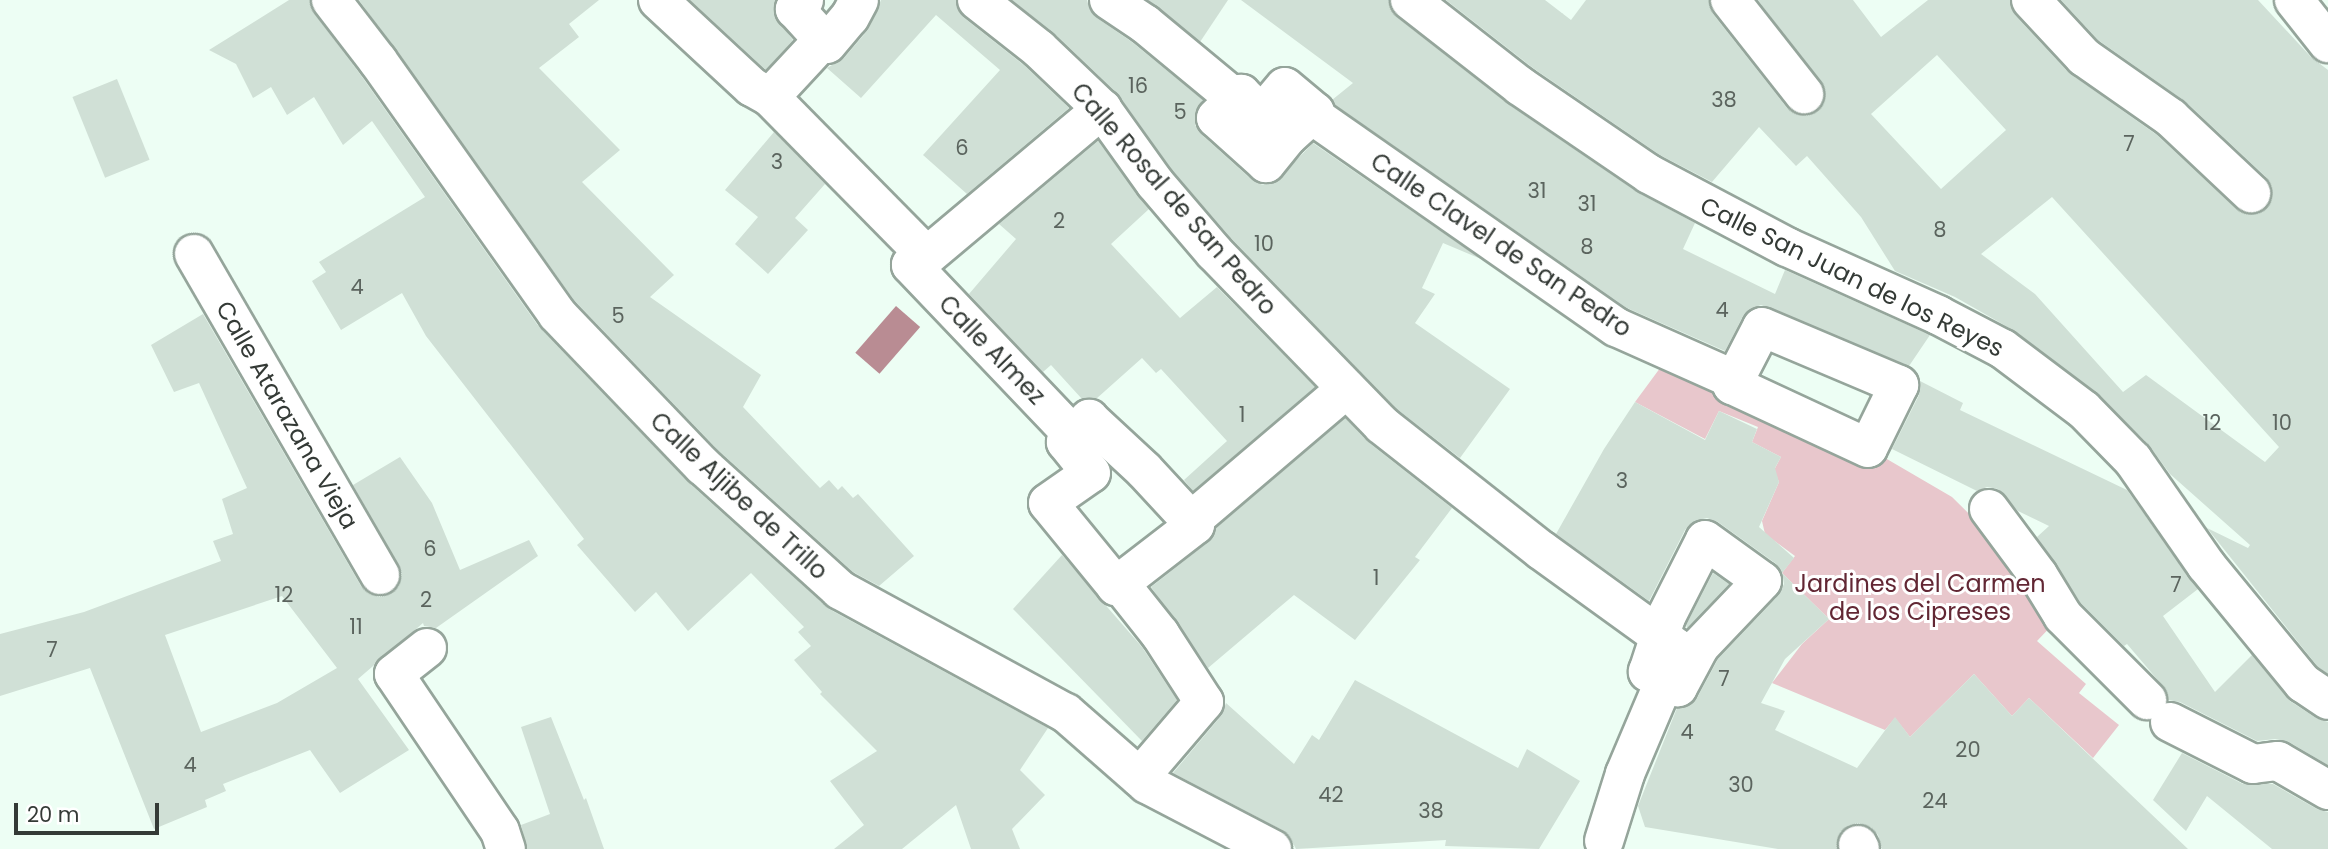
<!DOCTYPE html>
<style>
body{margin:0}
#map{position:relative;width:2328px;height:849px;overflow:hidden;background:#edfef4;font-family:Poppins,sans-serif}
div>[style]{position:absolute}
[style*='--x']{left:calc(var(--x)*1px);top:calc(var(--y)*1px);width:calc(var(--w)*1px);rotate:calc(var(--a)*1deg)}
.green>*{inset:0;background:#e8c7cc}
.water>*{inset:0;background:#b98c93;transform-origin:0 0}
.building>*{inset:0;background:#d0e0d6;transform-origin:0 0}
.roads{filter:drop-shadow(2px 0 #95a59b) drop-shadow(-2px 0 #95a59b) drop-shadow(0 2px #95a59b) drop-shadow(0 -2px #95a59b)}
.pedestrian>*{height:38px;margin:-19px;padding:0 19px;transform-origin:19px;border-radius:19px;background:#fff}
.minor>*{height:38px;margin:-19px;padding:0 19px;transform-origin:19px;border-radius:19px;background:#fff}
.tertiary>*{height:38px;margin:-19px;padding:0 19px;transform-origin:19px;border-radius:19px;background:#fff}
span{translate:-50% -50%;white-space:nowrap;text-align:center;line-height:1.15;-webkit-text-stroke:6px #fff;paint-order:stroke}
.number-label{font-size:21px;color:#5b645e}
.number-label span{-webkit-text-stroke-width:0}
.street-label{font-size:24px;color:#343a36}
.park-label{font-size:24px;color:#622734}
.scale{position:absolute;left:14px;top:803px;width:145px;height:32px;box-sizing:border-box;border:4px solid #343a36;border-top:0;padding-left:9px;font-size:21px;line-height:24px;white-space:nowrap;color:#343a36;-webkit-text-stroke:5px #fff;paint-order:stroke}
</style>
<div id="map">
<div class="green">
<div style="clip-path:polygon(1666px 360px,1868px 448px,1952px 497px,2036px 580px,2058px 619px,2037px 641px,2086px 684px,2079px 693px,2119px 725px,2093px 758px,2029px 698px,2012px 716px,1974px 674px,1910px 737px,1895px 718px,1885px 730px,1772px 683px,1802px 644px,1829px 619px,1782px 573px,1795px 556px,1765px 534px,1762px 521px,1779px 482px,1774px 470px,1781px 457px,1752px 442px,1758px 427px,1719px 411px,1705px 439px,1635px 402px)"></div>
</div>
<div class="water">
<div style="left:896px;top:306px;width:32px;height:62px;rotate:41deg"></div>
</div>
<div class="building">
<div style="clip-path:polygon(289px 0,310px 0,314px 13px,360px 74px,539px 327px,688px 482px,829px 609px,1048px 728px,1020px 770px,1045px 795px,1012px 829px,1020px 849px,971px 849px,956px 805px,902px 849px,834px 849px,864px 825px,830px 781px,877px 751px,820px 694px,822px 692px,794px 660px,811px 646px,798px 632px,804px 627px,751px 573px,688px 631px,656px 592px,635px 612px,577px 545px,584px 539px,426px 336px,402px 293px,341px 330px,312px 281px,326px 272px,319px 262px,425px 197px,372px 121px,343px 145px,314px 97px,287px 115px,271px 87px,253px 98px,236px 64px,209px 50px)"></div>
<div style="clip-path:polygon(359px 0,599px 0,569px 24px,579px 37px,539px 68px,620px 150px,582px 182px,674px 275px,650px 297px,761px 375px,743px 407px,820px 488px,829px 480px,838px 490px,842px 486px,853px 498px,858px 494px,914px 556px,879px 586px,853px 572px,718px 450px,574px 300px)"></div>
<div style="clip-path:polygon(690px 0,776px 0,774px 15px,793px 40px,766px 70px)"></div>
<div style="clip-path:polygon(881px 0,956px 0,963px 17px,1025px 66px,1069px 108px,967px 194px,923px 155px,1000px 70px,936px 15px,861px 98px,827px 68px,844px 58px,867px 31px)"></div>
<div style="clip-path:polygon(1012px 0,1087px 0,1090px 10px,1097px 18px,1132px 42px,1203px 100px,1195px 112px,1195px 125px,1201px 134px,1252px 180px,1263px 185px,1274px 183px,1313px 143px,1481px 259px,1443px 243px,1422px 288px,1435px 294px,1415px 323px,1510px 389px,1460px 458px,1397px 409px,1230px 237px,1172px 170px,1117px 93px,1054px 33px)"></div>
<div style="clip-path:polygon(1148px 0,1228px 0,1200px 42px)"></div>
<div style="clip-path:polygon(1241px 0,1389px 0,1397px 17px,1507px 103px,1637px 192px,1695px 223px,1683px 249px,1775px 294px,1785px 270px,1930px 335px,1909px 366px,1761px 305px,1750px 309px,1743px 316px,1725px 351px,1627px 308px,1335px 105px,1332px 100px,1353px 83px)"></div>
<div style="clip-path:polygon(evenodd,1446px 0,1545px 0,1571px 20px,1586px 0,1709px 0,1713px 14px,1787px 108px,1795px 114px,1806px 116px,1817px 112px,1824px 103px,1825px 90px,1758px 0,1853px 0,1881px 37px,1928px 0,2010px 0,2015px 15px,2068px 72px,2157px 135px,2236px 209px,2247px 214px,2258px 214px,2267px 207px,2272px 199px,2272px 187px,2266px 177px,2186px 102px,2098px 40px,2061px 0,2258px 0,2311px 57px,2328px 70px,2328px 674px,2318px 667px,2207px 528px,2248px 548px,2250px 545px,2170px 474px,2149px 445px,2099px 395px,2013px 330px,1955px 297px,1895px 271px,1861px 217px,1807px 156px,1796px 166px,1759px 127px,1712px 182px,1660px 155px,1533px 68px,1446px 0,1937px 55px,2006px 130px,1941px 189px,1871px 114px,1937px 55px,1446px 0,2052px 197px,2279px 447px,2265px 462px,2146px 375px,2123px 392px,2035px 294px,1981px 254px,2052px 197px)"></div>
<div style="left:117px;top:79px;width:87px;height:48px;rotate:68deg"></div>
<div style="clip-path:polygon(774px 132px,825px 184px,795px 218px,808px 230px,768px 274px,735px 244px,758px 217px,725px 190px)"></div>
<div style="clip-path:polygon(1098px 141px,1149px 209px,1111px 244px,1180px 318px,1217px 287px,1315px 387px,1193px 491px,1184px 480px,1227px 441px,1161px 369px,1156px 373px,1142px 358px,1096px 399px,1082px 399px,1051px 365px,1043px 372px,969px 294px,1016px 239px,999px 224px)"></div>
<div style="clip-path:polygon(evenodd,203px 314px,361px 586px,369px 594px,379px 597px,390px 594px,399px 586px,402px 574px,353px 485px,400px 457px,432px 503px,460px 570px,529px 540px,538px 556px,436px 628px,424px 626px,423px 623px,358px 679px,409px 750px,340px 793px,310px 750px,223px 784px,226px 791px,205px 800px,207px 807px,154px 829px,90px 668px,0 696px,0 634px,84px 612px,221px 561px,213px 541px,233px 534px,222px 499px,247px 488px,199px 383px,174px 392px,151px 345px,203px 314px,282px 596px,337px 668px,277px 703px,201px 732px,165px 635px,282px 596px)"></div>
<div style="clip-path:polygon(1920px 381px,1963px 403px,1960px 410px,2127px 490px,2198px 589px,2163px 616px,2215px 692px,2252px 655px,2290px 701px,2316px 718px,2328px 722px,2328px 765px,2289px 742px,2275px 739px,2257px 741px,2180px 702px,2168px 700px,2162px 685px,2127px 644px,2124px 646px,2080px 602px,2037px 537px,2049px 526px,2018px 511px,1998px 489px,1987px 487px,1977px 491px,1892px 449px,1919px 395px)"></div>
<div style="clip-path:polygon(1635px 402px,1705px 440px,1719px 411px,1757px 429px,1752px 442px,1781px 457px,1775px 468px,1779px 482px,1759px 527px,1794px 558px,1782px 573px,1829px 619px,1785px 659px,1761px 703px,1785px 711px,1775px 730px,1857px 768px,1895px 717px,1910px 737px,1974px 674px,2012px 716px,2029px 698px,2188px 849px,1882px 849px,1878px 835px,1871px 827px,1859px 823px,1849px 825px,1840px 832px,1837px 849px,1778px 849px,1645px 827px,1638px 806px,1677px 708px,1689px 706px,1697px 698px,1718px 659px,1778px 596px,1784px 584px,1782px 572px,1775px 563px,1718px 522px,1707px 518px,1695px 521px,1685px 530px,1649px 601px,1556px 534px,1604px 449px)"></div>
<div style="clip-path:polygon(1345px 418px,1368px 442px,1452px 508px,1415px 557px,1420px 560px,1355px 640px,1294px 595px,1208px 668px,1151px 587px,1208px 542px,1216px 528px)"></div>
<div style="clip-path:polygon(1062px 555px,1142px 647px,1177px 700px,1142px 741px,1013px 609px)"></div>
<div style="clip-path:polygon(1713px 573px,1729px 584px,1687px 628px,1686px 625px)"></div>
<div style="clip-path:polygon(1355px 680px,1518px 768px,1527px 749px,1580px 781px,1539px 849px,1445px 846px,1446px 840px,1296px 849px,1290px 837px,1282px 830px,1173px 773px,1221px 716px,1226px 703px,1294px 764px,1312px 735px,1319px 740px)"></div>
<div style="clip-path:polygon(551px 717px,584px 800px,586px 798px,604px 849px,527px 849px,521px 825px,550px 814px,521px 727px)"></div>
<div style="clip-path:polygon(2182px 753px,2243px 784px,2273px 784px,2317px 809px,2328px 812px,2328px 849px,2272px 849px,2207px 796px,2186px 831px,2153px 800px)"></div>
</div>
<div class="roads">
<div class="pedestrian">
<div style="--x:331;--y:0;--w:77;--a:52.4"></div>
<div style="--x:378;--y:61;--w:310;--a:54.7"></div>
<div style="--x:557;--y:314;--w:211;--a:46.2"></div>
<div style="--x:658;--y:0;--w:128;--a:42.8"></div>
<div style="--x:752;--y:87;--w:21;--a:29"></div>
<div style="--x:770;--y:97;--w:223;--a:45.4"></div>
<div style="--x:804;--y:0;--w:13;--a:135"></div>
<div style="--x:795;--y:9;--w:47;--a:47.6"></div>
<div style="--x:827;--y:44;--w:35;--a:-50"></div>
<div style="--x:850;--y:17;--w:19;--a:-62"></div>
<div style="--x:977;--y:0;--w:79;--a:38.3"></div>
<div style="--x:1039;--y:49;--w:87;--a:43.6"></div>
<div style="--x:1102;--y:109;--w:91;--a:54.4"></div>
<div style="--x:1155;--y:183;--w:91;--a:49.5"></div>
<div style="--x:1214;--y:252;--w:241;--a:45.8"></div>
<div style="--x:1382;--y:425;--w:202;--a:38.2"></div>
<div style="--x:1541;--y:550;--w:169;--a:35.9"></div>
<div style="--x:1678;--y:649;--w:136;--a:113"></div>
<div style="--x:1625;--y:774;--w:70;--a:107.4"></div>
<div style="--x:1109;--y:0;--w:43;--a:33.7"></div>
<div style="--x:1145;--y:24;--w:151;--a:39.6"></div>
<div style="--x:1261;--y:120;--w:51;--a:-5.6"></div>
<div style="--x:1312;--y:115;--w:371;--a:34.9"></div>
<div style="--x:1616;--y:327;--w:130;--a:24"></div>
<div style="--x:1730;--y:0;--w:120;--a:51.8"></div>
<div style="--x:2031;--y:0;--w:78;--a:47.1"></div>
<div style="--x:2084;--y:57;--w:106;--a:35"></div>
<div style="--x:2171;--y:118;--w:110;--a:43.2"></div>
<div style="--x:1285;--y:87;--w:39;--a:40"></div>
<div style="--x:1315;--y:112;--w:36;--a:138"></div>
<div style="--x:1288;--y:136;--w:35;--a:129"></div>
<div style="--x:1266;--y:163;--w:67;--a:-138"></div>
<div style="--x:1216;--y:118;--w:35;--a:-44"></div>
<div style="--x:1241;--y:94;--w:29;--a:44"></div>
<div style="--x:1262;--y:114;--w:35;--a:-50"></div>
<div style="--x:770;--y:97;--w:78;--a:-47.1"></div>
<div style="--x:194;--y:254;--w:371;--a:59.9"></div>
<div style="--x:1762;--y:327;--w:149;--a:22.9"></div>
<div style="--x:1899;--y:385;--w:70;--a:116.2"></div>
<div style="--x:1868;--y:448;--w:150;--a:-155.1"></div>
<div style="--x:1732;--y:385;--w:65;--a:-62.7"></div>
<div style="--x:1089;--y:419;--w:75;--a:42.8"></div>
<div style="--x:1144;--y:470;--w:75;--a:47.2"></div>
<div style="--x:1195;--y:525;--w:100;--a:142.3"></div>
<div style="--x:1116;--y:586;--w:107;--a:-129.3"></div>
<div style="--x:1048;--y:503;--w:52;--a:-34.9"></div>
<div style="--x:1091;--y:473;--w:40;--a:-129"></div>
<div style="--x:1066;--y:442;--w:33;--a:-45"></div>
<div style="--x:1073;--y:435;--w:235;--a:-133.6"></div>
<div style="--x:911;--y:265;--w:18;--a:-29"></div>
<div style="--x:927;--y:256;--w:229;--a:-40"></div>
<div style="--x:1989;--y:509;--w:82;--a:53.4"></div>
<div style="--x:2038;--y:575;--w:48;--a:58.6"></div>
<div style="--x:2063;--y:616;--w:119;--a:45"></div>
<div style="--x:1191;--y:521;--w:204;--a:-40.4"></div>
<div style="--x:1705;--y:540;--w:70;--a:35.7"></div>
<div style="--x:1762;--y:581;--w:90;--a:133.6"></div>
<div style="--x:1700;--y:646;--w:47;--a:118.2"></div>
<div style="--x:1678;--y:687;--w:34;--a:-153"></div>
<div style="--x:1648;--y:672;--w:58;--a:-71.9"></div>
<div style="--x:1666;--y:617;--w:86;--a:-63.1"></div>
<div style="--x:1121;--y:585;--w:63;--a:51.5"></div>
<div style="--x:1160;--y:634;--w:81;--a:57.1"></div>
<div style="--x:1204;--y:702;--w:99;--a:130.5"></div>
<div style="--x:2170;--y:722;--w:93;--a:26.8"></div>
<div style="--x:2253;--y:764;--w:25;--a:-7"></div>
<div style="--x:2278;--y:761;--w:58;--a:30.1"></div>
<div style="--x:1858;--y:845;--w:4;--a:63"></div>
</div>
<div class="minor">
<div style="--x:1410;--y:0;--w:140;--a:38"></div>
<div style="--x:1520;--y:86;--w:156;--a:34.3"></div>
<div style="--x:1649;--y:174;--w:156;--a:27.9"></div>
<div style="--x:1787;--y:247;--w:166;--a:24.2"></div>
<div style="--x:1938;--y:315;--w:73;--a:27.6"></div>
<div style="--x:2003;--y:349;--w:101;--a:37"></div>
<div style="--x:2084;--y:410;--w:70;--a:45.6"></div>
<div style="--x:2133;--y:460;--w:128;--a:55.2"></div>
<div style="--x:2206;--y:565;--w:153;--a:50.6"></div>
<div style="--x:2303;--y:683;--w:30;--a:34"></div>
<div style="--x:703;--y:466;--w:185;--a:42.1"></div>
<div style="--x:840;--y:590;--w:257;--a:28.6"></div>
<div style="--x:1066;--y:713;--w:108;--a:41.2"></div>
<div style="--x:1147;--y:784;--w:141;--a:27.5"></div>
<div style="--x:427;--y:648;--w:42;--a:141.8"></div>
<div style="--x:394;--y:674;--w:189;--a:56"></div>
<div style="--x:500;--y:831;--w:19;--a:72"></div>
</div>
<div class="tertiary">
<div style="--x:2294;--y:0;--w:55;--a:51.7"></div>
</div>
</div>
<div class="number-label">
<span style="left:1138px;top:86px">16</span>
<span style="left:1724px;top:100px">38</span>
<span style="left:1180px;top:112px">5</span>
<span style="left:2129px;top:144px">7</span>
<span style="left:962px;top:148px">6</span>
<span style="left:777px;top:162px">3</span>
<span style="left:1537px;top:191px">31</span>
<span style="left:1587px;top:204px">31</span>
<span style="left:1059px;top:221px">2</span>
<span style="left:1940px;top:230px">8</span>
<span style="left:1264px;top:244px">10</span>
<span style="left:1587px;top:247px">8</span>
<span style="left:357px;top:287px">4</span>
<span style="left:1722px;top:310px">4</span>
<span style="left:618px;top:316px">5</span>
<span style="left:1242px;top:415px">1</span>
<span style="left:2212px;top:423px">12</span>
<span style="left:2282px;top:423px">10</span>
<span style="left:1622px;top:481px">3</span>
<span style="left:430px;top:549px">6</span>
<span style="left:1376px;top:578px">1</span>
<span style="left:2176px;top:585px">7</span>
<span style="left:284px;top:595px">12</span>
<span style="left:426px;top:600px">2</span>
<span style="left:356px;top:627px">11</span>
<span style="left:52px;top:650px">7</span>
<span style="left:1724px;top:679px">7</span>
<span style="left:1687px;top:732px">4</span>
<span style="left:1968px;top:750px">20</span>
<span style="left:190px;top:765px">4</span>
<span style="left:1741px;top:785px">30</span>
<span style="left:1331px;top:795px">42</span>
<span style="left:1935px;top:801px">24</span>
<span style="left:1431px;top:811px">38</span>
</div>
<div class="street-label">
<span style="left:1174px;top:199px;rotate:49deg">Calle Rosal de San Pedro</span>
<span style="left:1501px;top:245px;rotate:34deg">Calle Clavel de San Pedro</span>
<span style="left:1852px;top:277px;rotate:26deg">Calle San Juan de los Reyes</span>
<span style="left:992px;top:350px;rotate:46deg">Calle Almez</span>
<span style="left:287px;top:415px;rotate:60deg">Calle Atarazana Vieja</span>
<span style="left:739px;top:496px;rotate:43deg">Calle Aljibe de Trillo</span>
</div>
<div class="park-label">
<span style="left:1920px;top:598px">Jardines del Carmen<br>de los Cipreses</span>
</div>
<div class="scale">20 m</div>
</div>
